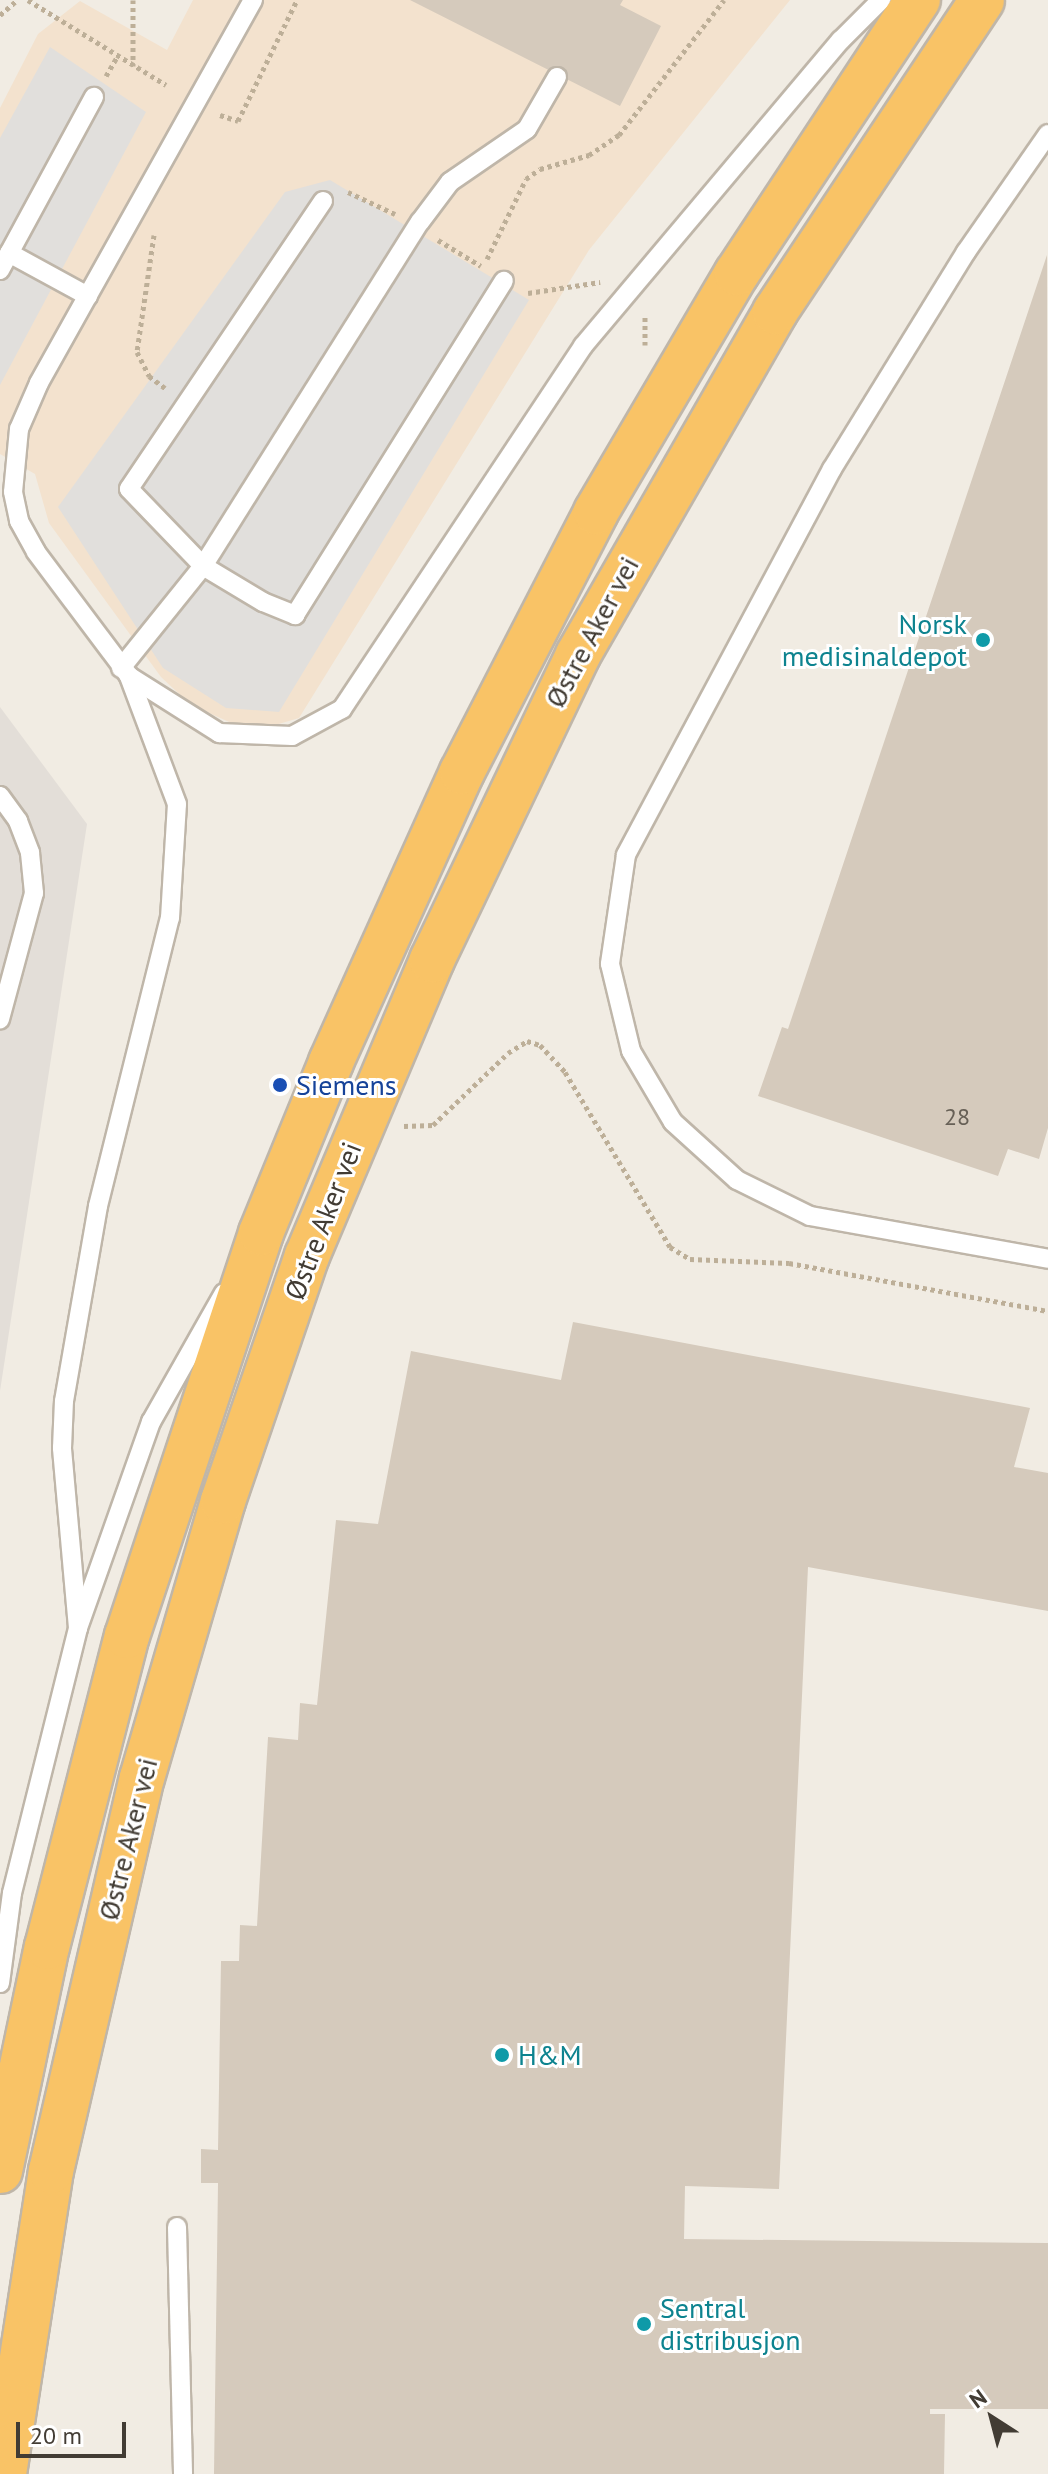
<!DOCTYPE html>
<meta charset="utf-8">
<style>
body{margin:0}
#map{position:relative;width:1048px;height:2474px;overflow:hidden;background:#f1ece3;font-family:"PT Sans",sans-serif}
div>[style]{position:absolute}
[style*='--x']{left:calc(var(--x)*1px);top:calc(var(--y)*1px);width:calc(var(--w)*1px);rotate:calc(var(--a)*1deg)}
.commercial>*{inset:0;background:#f3e2ce}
.industrial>*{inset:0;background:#e3ded8}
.parking>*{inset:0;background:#e1dfdc}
.building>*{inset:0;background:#d5cabc}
.path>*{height:5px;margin-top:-2.5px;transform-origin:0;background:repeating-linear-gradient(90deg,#bdaf98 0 4px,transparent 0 8px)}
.roads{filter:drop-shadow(2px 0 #bfb6a9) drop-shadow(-2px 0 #bfb6a9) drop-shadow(0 2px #bfb6a9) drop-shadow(0 -2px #bfb6a9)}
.lane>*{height:18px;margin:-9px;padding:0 9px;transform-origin:9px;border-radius:9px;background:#fff}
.highway>*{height:44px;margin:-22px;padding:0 22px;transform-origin:22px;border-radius:22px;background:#f9c366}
.dots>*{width:22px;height:22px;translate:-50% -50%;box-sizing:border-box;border:4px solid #fff;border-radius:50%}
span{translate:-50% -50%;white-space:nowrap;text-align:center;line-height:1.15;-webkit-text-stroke:6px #fff;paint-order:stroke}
.number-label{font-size:24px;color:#676056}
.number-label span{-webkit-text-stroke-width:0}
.culture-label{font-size:28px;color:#0d838f}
.right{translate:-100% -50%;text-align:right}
.left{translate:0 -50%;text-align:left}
.street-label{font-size:28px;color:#423c34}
.transit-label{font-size:28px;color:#164399}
.north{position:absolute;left:952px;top:2378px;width:80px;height:80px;-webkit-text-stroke:6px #fff;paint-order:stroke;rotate:324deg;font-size:22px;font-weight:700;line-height:32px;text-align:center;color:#423c34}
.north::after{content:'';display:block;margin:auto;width:28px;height:36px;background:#423c34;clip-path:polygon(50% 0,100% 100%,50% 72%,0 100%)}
.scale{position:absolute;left:16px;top:2422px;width:110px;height:36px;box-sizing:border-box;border:4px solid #423c34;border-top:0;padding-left:10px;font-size:24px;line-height:28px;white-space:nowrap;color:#423c34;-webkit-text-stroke:6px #fff;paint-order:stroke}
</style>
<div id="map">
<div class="commercial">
<div style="clip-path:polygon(193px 0,790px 0,589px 250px,299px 718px,265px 728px,236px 725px,191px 705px,161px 677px,49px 523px,35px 474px,0 454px,0 108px,38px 34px,80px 1px,167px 50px)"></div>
</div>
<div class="industrial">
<div style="clip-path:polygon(0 707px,87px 824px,0 1391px)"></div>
</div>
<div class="parking">
<div style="clip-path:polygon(50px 47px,146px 112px,0 385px,0 138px)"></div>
<div style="clip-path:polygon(330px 180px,529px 300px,279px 712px,226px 708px,163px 668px,58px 507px,285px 192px)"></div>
</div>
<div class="building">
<div style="clip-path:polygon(410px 0,623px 0,620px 5px,661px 26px,620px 106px)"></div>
<div style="clip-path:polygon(1047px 255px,1048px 1128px,1039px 1159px,1008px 1149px,998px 1176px,758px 1096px,782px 1027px,788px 1029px)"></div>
<div style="clip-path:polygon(573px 1322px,1030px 1408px,1014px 1467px,1048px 1473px,1048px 1611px,808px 1567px,779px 2189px,685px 2186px,684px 2239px,1048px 2243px,1048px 2409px,930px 2409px,930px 2414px,945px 2414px,944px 2474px,214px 2474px,218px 2183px,201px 2183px,201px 2149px,218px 2150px,221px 1961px,239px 1961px,240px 1925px,257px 1926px,268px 1737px,298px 1740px,300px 1703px,317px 1705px,336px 1520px,378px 1524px,411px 1351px,561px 1380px)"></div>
</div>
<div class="path">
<div style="--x:28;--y:0;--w:162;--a:31.6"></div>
<div style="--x:133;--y:0;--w:66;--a:90"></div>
<div style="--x:0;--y:15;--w:23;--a:-41"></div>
<div style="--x:106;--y:76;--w:22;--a:-60"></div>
<div style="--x:220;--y:115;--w:19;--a:18"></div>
<div style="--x:238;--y:121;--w:135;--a:-64"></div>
<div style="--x:348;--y:192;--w:52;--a:25.1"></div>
<div style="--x:154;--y:235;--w:118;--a:98.3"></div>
<div style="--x:137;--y:352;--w:27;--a:63"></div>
<div style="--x:149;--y:376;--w:20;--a:37"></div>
<div style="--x:438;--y:240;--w:50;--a:31.2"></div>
<div style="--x:487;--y:259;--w:89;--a:-64"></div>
<div style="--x:526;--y:179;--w:17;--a:-36"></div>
<div style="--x:540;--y:169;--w:51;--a:-15.9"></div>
<div style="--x:589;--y:155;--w:36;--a:-34"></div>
<div style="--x:619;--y:135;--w:171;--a:-52.1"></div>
<div style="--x:528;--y:293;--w:73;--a:-8.7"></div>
<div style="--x:645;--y:345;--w:30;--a:-90"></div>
<div style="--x:404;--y:1126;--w:29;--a:-2"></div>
<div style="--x:433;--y:1125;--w:104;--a:-43.8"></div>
<div style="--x:508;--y:1053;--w:22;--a:-32"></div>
<div style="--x:527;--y:1041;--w:14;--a:17"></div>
<div style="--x:540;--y:1045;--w:37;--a:47"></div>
<div style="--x:565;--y:1072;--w:204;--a:59"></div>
<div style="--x:670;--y:1247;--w:23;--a:31"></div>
<div style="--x:690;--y:1259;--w:99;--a:2.3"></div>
<div style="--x:789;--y:1263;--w:263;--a:10.5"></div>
</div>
<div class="roads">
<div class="lane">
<div style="--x:253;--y:0;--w:439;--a:119.2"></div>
<div style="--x:39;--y:383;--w:50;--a:113.5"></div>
<div style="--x:19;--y:429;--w:63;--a:95.4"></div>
<div style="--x:13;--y:492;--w:30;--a:78"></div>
<div style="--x:19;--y:521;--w:35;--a:61"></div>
<div style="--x:36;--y:552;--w:155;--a:53.1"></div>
<div style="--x:129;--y:676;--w:107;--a:32.3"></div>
<div style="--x:219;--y:733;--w:73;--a:2.4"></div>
<div style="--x:292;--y:736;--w:57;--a:-28.4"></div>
<div style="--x:342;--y:709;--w:436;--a:-56.4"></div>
<div style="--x:583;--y:346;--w:400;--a:-49.9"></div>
<div style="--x:841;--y:40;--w:57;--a:-45"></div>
<div style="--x:1048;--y:134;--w:144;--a:124.8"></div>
<div style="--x:966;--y:252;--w:255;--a:121.7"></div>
<div style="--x:832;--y:469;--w:438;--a:118.1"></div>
<div style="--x:626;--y:855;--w:110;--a:98.4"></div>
<div style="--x:610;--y:964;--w:89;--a:76.4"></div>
<div style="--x:631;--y:1051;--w:82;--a:59.4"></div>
<div style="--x:673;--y:1122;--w:86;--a:42.2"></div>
<div style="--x:737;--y:1180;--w:81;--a:26.3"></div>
<div style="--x:810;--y:1216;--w:242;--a:10.2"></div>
<div style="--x:323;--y:201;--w:347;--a:124"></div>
<div style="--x:129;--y:489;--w:107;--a:46.1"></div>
<div style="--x:203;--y:566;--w:70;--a:31"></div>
<div style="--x:263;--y:602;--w:35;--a:22"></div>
<div style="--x:295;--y:615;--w:394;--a:-58"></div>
<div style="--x:9;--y:253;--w:90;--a:28.6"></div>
<div style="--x:0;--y:270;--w:197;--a:-61.5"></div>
<div style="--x:121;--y:668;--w:131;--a:-51.2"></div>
<div style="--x:203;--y:566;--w:407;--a:-57.8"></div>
<div style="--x:420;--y:222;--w:50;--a:-53.1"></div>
<div style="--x:450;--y:182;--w:93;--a:-34.5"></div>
<div style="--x:527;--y:129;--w:60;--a:-60"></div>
<div style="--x:0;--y:796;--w:31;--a:54"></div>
<div style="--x:18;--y:821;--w:34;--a:69"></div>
<div style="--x:30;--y:853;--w:40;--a:84.3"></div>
<div style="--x:34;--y:893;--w:131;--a:105.1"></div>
<div style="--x:78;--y:1628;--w:181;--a:-95.1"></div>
<div style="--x:62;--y:1448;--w:47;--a:-87.6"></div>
<div style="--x:64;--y:1401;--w:198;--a:-80.1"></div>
<div style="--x:98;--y:1206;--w:297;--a:-76"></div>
<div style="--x:170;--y:918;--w:114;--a:-86.5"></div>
<div style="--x:177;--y:804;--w:137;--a:-110.6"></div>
<div style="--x:0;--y:1983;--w:91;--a:-82.4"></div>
<div style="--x:12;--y:1893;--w:273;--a:-76"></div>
<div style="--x:78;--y:1628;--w:219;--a:-70.5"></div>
<div style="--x:151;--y:1422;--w:148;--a:-60.5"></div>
<div style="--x:177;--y:2227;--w:247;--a:88.6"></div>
</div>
<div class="highway">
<div style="--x:0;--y:2171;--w:229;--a:-78.2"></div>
<div style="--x:47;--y:1947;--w:321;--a:-75.6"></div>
<div style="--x:127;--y:1636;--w:425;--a:-71.6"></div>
<div style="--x:261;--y:1233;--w:185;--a:-67.7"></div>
<div style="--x:331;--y:1062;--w:318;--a:-65.7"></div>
<div style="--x:462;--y:772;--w:292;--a:-62.7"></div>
<div style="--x:596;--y:512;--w:277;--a:-59.5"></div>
<div style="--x:737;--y:273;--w:328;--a:-56.5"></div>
<div style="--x:4;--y:2474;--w:307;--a:-81.2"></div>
<div style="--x:51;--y:2171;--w:403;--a:-77"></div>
<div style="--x:142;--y:1778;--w:289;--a:-73.7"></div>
<div style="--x:223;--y:1501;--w:259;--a:-71.1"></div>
<div style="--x:307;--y:1256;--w:321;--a:-67.1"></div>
<div style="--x:432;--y:960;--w:338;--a:-64.4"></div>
<div style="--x:578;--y:655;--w:396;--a:-60.1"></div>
<div style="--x:775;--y:312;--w:374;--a:-56.4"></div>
</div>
</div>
<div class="dots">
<div style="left:983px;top:640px;background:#0f9aa8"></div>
<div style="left:280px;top:1085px;background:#1a4fb4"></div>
<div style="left:502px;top:2055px;background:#0f9aa8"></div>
<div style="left:644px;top:2324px;background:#0f9aa8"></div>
</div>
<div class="number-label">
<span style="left:957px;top:1117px">28</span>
</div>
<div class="culture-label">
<span class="right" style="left:967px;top:640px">Norsk<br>medisinaldepot</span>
<span class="left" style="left:518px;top:2055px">H&amp;M</span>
<span class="left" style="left:660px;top:2324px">Sentral<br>distribusjon</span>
</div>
<div class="street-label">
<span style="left:592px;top:632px;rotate:-62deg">Østre Aker vei</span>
<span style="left:323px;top:1221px;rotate:-69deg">Østre Aker vei</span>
<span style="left:128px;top:1839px;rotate:-76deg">Østre Aker vei</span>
</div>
<div class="transit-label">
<span class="left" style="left:296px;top:1085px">Siemens</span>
</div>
<div class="north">N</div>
<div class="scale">20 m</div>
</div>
